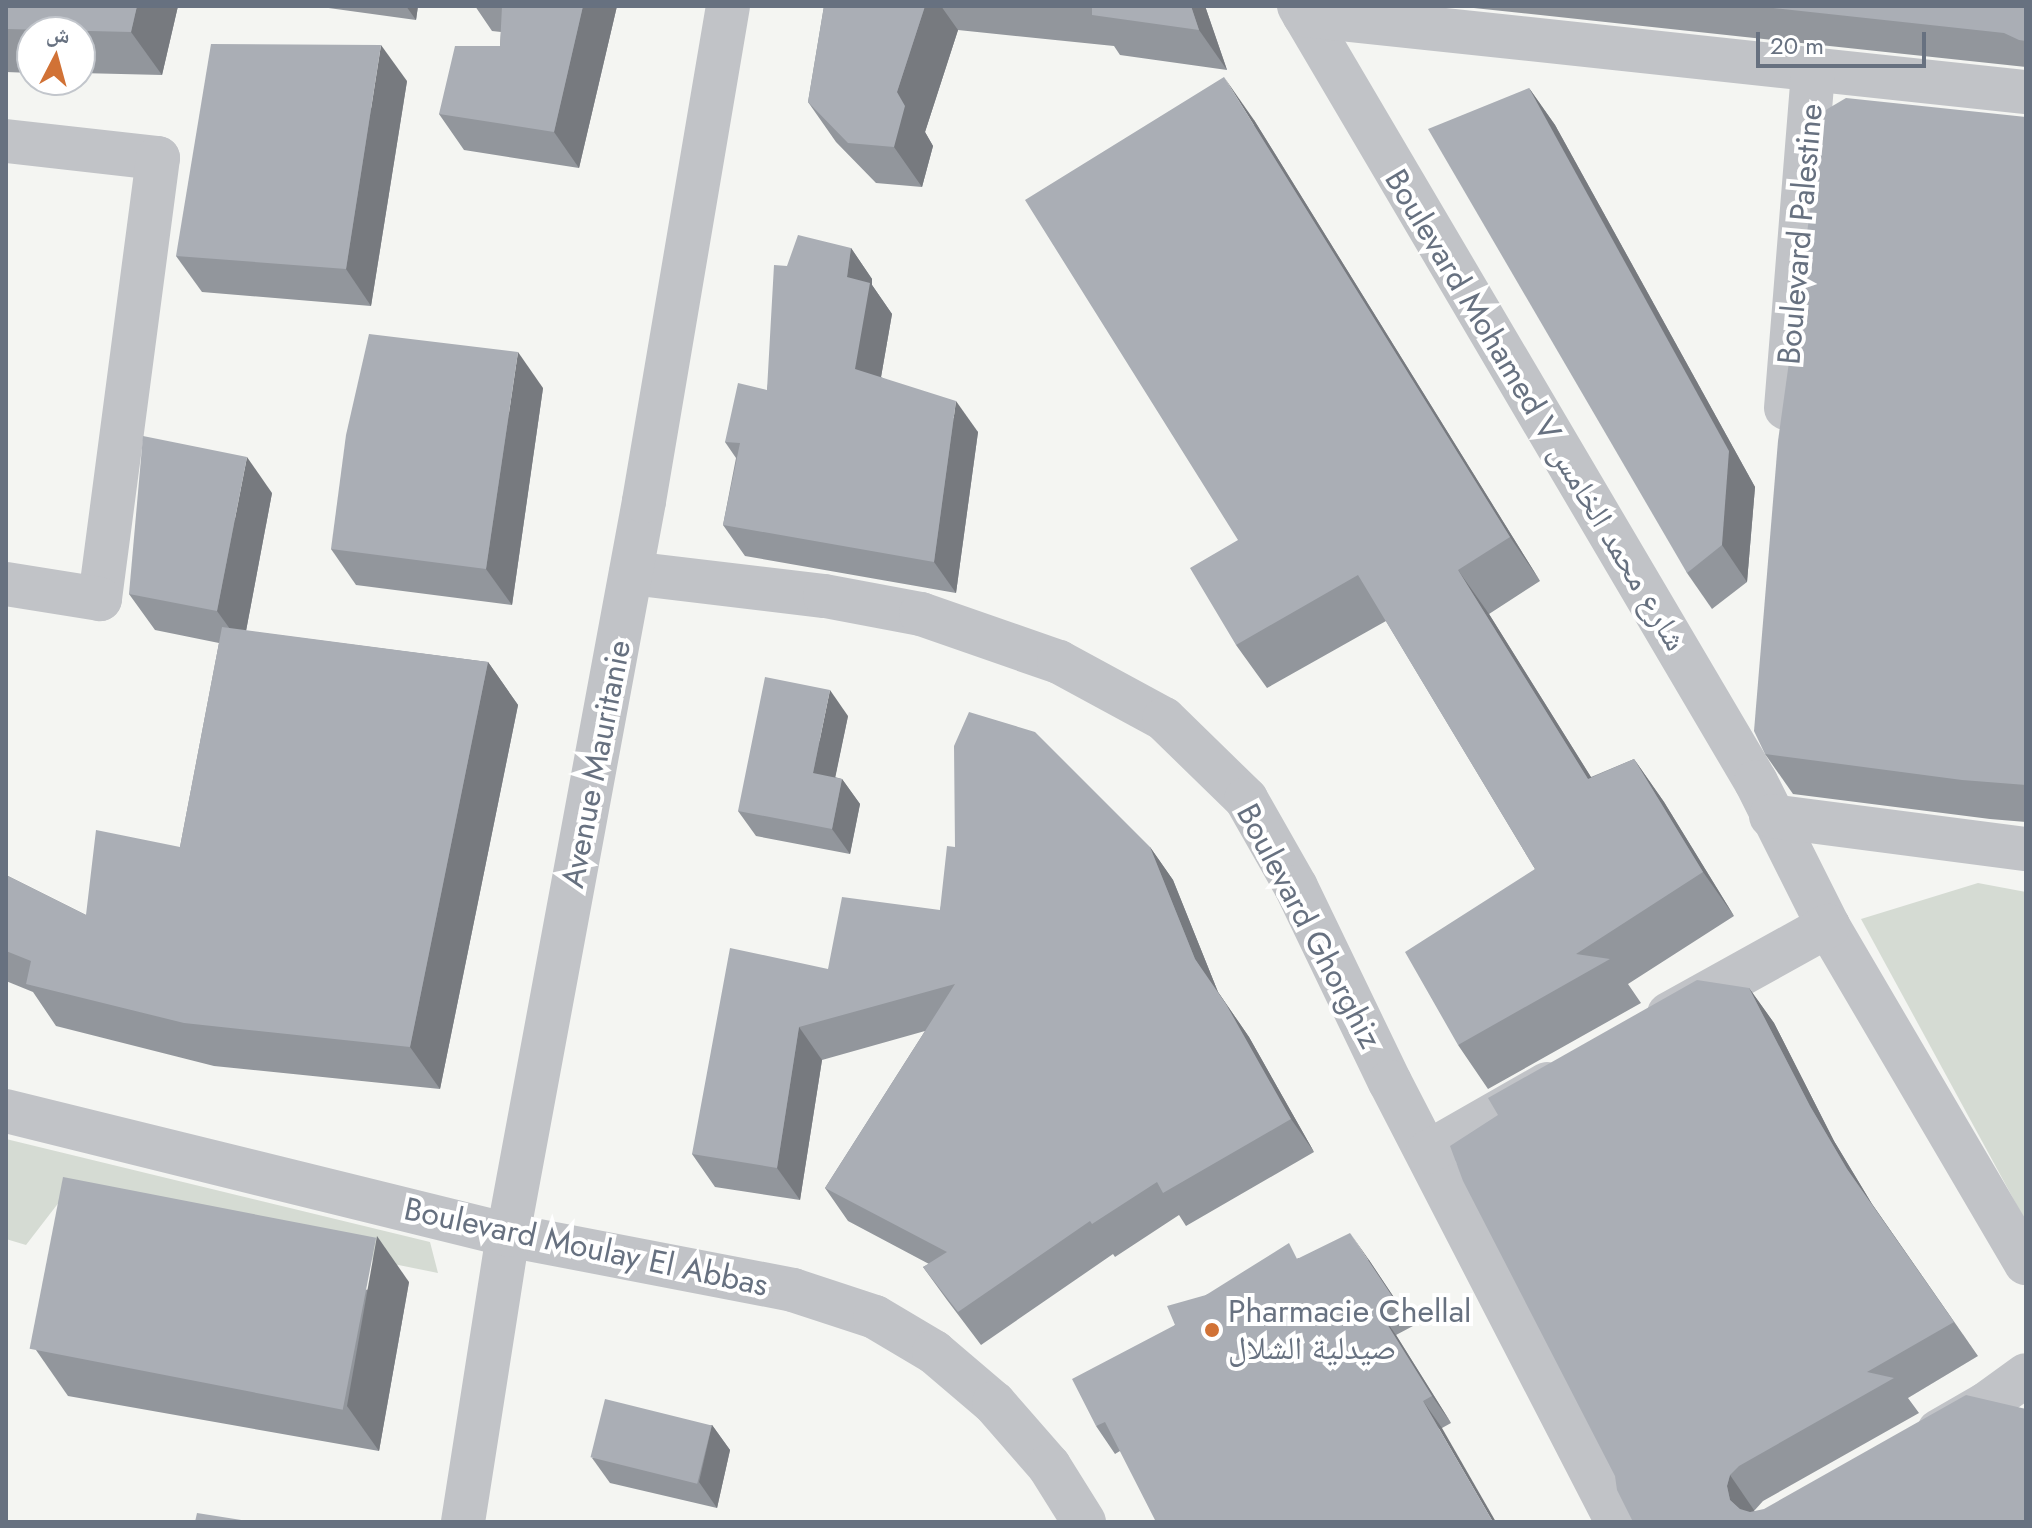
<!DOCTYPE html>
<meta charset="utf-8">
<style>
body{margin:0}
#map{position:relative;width:2032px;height:1528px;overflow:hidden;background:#f4f5f2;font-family:Jost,"Noto Naskh Arabic",sans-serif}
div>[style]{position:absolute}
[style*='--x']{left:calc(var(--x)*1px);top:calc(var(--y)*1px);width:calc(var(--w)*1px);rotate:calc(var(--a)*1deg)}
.green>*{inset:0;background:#d5dbd3}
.minor>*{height:44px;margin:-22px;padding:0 22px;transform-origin:22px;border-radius:22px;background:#c1c3c7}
.tertiary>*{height:44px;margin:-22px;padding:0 22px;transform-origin:22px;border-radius:22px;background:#c1c3c7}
.wall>*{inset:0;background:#92969c}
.shaded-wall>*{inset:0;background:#777a7f}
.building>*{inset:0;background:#aaaeb5;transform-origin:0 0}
.dots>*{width:22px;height:22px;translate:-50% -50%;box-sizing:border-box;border:4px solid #fff;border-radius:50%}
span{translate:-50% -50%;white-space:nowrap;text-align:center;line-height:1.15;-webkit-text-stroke:8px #fff;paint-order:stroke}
.street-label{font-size:32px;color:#677180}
.poi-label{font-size:32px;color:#677180}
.left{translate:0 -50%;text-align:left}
.frame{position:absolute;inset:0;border:8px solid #677180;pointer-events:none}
.north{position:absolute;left:16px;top:16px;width:80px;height:80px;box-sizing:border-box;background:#fff;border:2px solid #c2c6cc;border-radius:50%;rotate:6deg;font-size:22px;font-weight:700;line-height:32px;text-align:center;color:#677180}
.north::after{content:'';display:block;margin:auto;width:28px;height:36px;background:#d17236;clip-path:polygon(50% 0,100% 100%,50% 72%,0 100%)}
.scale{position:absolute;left:1756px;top:32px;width:170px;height:36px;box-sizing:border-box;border:4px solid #677180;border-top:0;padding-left:10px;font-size:24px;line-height:28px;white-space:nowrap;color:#677180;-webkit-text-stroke:6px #fff;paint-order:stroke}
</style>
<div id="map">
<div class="green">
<div style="clip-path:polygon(1978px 883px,2026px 892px,2026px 1222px,1861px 919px)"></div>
<div style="clip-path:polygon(6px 1139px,430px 1242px,438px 1273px,63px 1197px,26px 1245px,6px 1239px)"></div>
</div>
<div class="minor">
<div style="--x:1299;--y:6;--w:901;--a:59.51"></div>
<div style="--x:1756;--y:782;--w:161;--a:63.4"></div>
<div style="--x:1828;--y:926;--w:391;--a:59.6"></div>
<div style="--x:1304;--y:15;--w:726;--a:6.09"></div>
<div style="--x:6;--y:141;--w:153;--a:6.4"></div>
<div style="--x:158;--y:158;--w:445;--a:97.5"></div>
<div style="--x:100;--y:599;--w:95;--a:-170.9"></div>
<div style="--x:1786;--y:408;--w:340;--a:-85.4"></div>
<div style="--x:631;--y:573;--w:195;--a:6.8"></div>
<div style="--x:825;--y:596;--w:98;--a:10.6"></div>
<div style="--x:921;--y:614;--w:146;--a:19.2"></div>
<div style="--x:1059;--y:662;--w:119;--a:28.5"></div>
<div style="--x:1164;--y:719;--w:115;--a:44.3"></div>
<div style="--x:1246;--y:799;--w:101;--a:60.4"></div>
<div style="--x:1296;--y:887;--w:216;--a:64.3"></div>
<div style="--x:1390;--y:1082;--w:495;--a:62.7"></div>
<div style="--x:1771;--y:816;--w:257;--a:7.4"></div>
<div style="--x:1669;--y:1014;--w:182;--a:-29"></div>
<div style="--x:6;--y:1111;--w:517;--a:13.87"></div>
<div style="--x:508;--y:1235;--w:290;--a:10.9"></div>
<div style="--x:793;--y:1290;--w:86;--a:18.2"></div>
<div style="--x:875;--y:1317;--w:69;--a:30.7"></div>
<div style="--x:934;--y:1352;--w:79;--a:40.4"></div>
<div style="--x:994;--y:1403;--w:84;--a:48.9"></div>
<div style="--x:1049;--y:1466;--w:66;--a:58"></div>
<div style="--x:1428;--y:1152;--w:137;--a:-29.7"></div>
<div style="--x:1939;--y:1431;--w:54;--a:-29.9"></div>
<div style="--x:1986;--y:1404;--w:49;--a:-35.9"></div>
</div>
<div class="tertiary">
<div style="--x:463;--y:1522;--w:291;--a:-81.1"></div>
<div style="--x:508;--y:1235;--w:746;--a:-79.5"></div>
<div style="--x:644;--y:501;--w:502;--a:-80.37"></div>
</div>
<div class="wall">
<div style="clip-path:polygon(6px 6px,178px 6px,162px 75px,80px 73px,80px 32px,32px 32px,32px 73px,6px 72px)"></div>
<div style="clip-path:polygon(314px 6px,418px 6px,416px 20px)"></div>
<div style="clip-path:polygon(475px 6px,617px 6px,579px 168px,464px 150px,439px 114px,500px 46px,501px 32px,492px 31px)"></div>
<div style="clip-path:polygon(824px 6px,1205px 6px,1227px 70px,1120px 55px,1114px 46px,958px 30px,925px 132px,933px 146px,922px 187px,876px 183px,836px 142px,808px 102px)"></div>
<div style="clip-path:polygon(1455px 6px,2026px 6px,2026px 67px)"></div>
<div style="clip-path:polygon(407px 81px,371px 306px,202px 292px,176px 256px)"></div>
<div style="clip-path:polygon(1529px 88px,1555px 125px,1755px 487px,1747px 582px,1712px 609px,1687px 573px)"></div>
<div style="clip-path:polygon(2026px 117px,2026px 822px,1990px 819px,1793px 794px,1765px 754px)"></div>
<div style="clip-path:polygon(1254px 120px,1540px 581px,1489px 614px,1591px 777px,1634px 759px,1664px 802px,1734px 916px,1628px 984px,1641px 1003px,1488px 1089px,1458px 1045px,1535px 869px,1386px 621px,1267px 688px,1236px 645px,1238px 540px)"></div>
<div style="clip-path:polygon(851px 248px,872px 279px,872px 285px,892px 314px,881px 377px,978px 432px,956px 593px,745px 556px,723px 525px,736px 458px,725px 442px,767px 390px,787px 266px)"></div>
<div style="clip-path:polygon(543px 388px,512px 605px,356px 585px,331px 549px)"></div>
<div style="clip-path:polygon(272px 493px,246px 631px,488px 662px,518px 705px,440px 1089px,214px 1066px,56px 1026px,33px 992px,6px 981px,6px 875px,86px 915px,180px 847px,219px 643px,155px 630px,129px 594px)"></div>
<div style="clip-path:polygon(848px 716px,835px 777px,842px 779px,860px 804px,850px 854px,756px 836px,738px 811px)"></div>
<div style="clip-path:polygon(955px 847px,1150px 847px,1173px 880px,1218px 992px,1249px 1037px,1314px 1152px,1186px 1226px,1179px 1215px,1115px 1257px,1113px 1254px,981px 1345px,947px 1300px,923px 1267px,929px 1264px,848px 1221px,825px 1188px,925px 1031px,822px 1060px,800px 1200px,715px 1187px,692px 1154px,828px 969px,940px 910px)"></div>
<div style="clip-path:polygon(1749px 988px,1774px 1023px,1834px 1141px,1872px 1204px,1978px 1356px,1908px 1398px,1919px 1413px,1763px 1501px,1754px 1511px,2026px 1522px,1633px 1522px)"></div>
<div style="clip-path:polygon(1299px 1258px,1369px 1260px,1413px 1326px,1396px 1335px,1451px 1423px,1442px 1428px,1120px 1451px,1115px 1454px,1096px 1426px,1175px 1325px,1206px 1295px)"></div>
<div style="clip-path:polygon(409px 1282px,379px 1451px,68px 1396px,36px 1350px)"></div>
<div style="clip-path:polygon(712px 1425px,730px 1450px,717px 1508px,610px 1483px,592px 1458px)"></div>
</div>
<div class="shaded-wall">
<div style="clip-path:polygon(137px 6px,178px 6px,162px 75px,131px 32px)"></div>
<div style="clip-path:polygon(406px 6px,418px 6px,416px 20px)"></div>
<div style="clip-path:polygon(583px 6px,617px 6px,579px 168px,554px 132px)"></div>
<div style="clip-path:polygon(925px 6px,941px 6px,958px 30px,925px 132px,933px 146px,922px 187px,894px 147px,897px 92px)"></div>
<div style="clip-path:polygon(1191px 6px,1205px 6px,1227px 70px,1199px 30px)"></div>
<div style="clip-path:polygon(381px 45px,407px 81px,371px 306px,346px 269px)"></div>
<div style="clip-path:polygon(1224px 77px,1254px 120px,1540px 581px,1510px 537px)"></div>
<div style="clip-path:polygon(1529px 88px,1555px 125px,1755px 487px,1747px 582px,1722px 545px)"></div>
<div style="clip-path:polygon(851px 248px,872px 279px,872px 285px,892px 314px,877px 400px,855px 369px,847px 277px)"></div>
<div style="clip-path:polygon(518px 352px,543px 388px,512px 605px,486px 569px)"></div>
<div style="clip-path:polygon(956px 401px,978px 432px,956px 593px,934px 562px)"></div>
<div style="clip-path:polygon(247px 457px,272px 493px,243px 647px,217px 611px)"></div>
<div style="clip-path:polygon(1458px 570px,1489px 614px,1619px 822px,1588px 779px)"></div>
<div style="clip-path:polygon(488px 662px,518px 705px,440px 1089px,410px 1047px)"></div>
<div style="clip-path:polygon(830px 690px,848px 716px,831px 798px,813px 773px)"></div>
<div style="clip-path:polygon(1634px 759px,1664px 802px,1734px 916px,1703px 872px)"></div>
<div style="clip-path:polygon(842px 779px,860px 804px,850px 854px,832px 829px)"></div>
<div style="clip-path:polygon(1150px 847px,1173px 880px,1218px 992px,1249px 1037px,1314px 1152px,1291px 1119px,1195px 959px)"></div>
<div style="clip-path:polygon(1749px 988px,1774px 1023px,1834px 1141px,1872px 1204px,1978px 1356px,1847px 1169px,1810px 1106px)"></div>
<div style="clip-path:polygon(799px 1027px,822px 1060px,800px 1200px,777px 1168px)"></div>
<div style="clip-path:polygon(1350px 1233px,1369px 1260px,1413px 1326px,1394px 1299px)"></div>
<div style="clip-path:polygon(377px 1236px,409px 1282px,379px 1451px,347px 1406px)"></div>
<div style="clip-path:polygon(1377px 1308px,1396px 1335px,1451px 1423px,1432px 1396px)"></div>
<div style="clip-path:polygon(1423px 1401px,1442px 1428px,1496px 1522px,1493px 1522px)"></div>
<div style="clip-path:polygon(712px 1425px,730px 1450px,717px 1508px,699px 1482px)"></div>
<div style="clip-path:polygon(1730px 1475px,1754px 1510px,1751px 1521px,1730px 1500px,1727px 1486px)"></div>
</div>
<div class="building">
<div style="clip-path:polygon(6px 6px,137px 6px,131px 32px,6px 29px)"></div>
<div style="clip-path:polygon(502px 6px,583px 6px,554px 132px,439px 114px,455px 46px,500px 46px)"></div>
<div style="clip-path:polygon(824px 6px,925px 6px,897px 92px,905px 106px,894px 147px,848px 143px,808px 102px)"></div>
<div style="clip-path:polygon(1086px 6px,1191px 6px,1199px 30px,1092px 15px,1092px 7px)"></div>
<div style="clip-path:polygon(1755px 6px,2026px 6px,2026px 41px,2019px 40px,2004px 33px)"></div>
<div style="clip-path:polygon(211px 44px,381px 45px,346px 269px,176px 256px)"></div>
<div style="clip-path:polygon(1224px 77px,1510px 537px,1458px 570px,1588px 779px,1634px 759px,1703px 872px,1576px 954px,1610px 959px,1458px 1045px,1405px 952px,1535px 869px,1358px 575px,1236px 645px,1190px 568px,1238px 540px,1025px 200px)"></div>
<div style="clip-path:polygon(1529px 88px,1729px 451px,1722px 545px,1687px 573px,1428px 129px)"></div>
<div style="clip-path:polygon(1846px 98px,2026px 117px,2026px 785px,1962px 780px,1765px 754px,1754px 731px,1778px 441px,1824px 111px)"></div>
<div style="clip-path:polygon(798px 235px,851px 248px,847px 277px,870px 283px,855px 369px,956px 401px,934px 562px,723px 525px,740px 443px,725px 442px,738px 383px,767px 390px,774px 265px,787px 266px)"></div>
<div style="clip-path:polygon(369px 334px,518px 352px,486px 569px,331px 549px,346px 435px)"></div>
<div style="clip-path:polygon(143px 436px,247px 457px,217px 611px,129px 594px)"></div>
<div style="clip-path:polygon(222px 627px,488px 662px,410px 1047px,184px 1023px,26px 984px,31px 961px,6px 951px,6px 875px,86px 915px,96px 830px,180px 847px)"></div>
<div style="clip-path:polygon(765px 677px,830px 690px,813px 773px,842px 779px,832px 829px,738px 811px)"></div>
<div style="clip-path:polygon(969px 712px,1035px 732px,1150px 847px,1195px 959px,1226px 1004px,1291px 1119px,1163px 1193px,1157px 1182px,1092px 1224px,1090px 1221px,958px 1312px,923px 1267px,947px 1252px,825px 1188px,955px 984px,799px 1027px,777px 1168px,692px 1154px,730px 948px,828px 969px,842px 897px,940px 910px,947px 846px,955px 847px,954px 746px)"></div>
<div style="clip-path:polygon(1697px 980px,1749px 988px,1810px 1106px,1847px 1169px,1954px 1322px,1867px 1372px,1894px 1378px,1739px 1466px,1730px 1475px,1727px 1486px,1730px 1500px,1740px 1509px,1750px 1512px,1764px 1509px,1966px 1395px,2026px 1409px,2026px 1522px,1633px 1522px,1617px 1490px,1615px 1476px,1463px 1181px,1450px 1146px,1498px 1115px,1488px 1098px)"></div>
<div style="left:63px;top:1177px;width:319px;height:175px;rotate:11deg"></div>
<div style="clip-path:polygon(1350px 1233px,1394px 1299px,1377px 1308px,1432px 1396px,1423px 1401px,1493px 1522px,1156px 1522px,1105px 1422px,1096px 1426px,1072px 1379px,1175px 1325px,1167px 1306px,1206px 1295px,1289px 1243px,1297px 1259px)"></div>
<div style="left:605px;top:1399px;width:110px;height:60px;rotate:14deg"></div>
<div style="clip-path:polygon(197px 1513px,254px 1522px,195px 1522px)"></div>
</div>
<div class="dots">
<div style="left:1212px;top:1330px;background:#d17236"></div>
</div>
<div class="street-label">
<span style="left:1800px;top:234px;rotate:-85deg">Boulevard Palestine</span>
<span style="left:1536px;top:410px;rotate:59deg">Boulevard Mohamed V شارع محمد الخامس</span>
<span style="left:596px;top:764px;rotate:-79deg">Avenue Mauritanie</span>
<span style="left:1309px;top:926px;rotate:62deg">Boulevard Ghorghiz</span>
<span style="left:586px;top:1247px;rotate:12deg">Boulevard Moulay El Abbas</span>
</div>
<div class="poi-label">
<span class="left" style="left:1228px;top:1330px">Pharmacie Chellal<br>صيدلية الشلال</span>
</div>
<div class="frame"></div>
<div class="north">ش</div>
<div class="scale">20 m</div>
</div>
